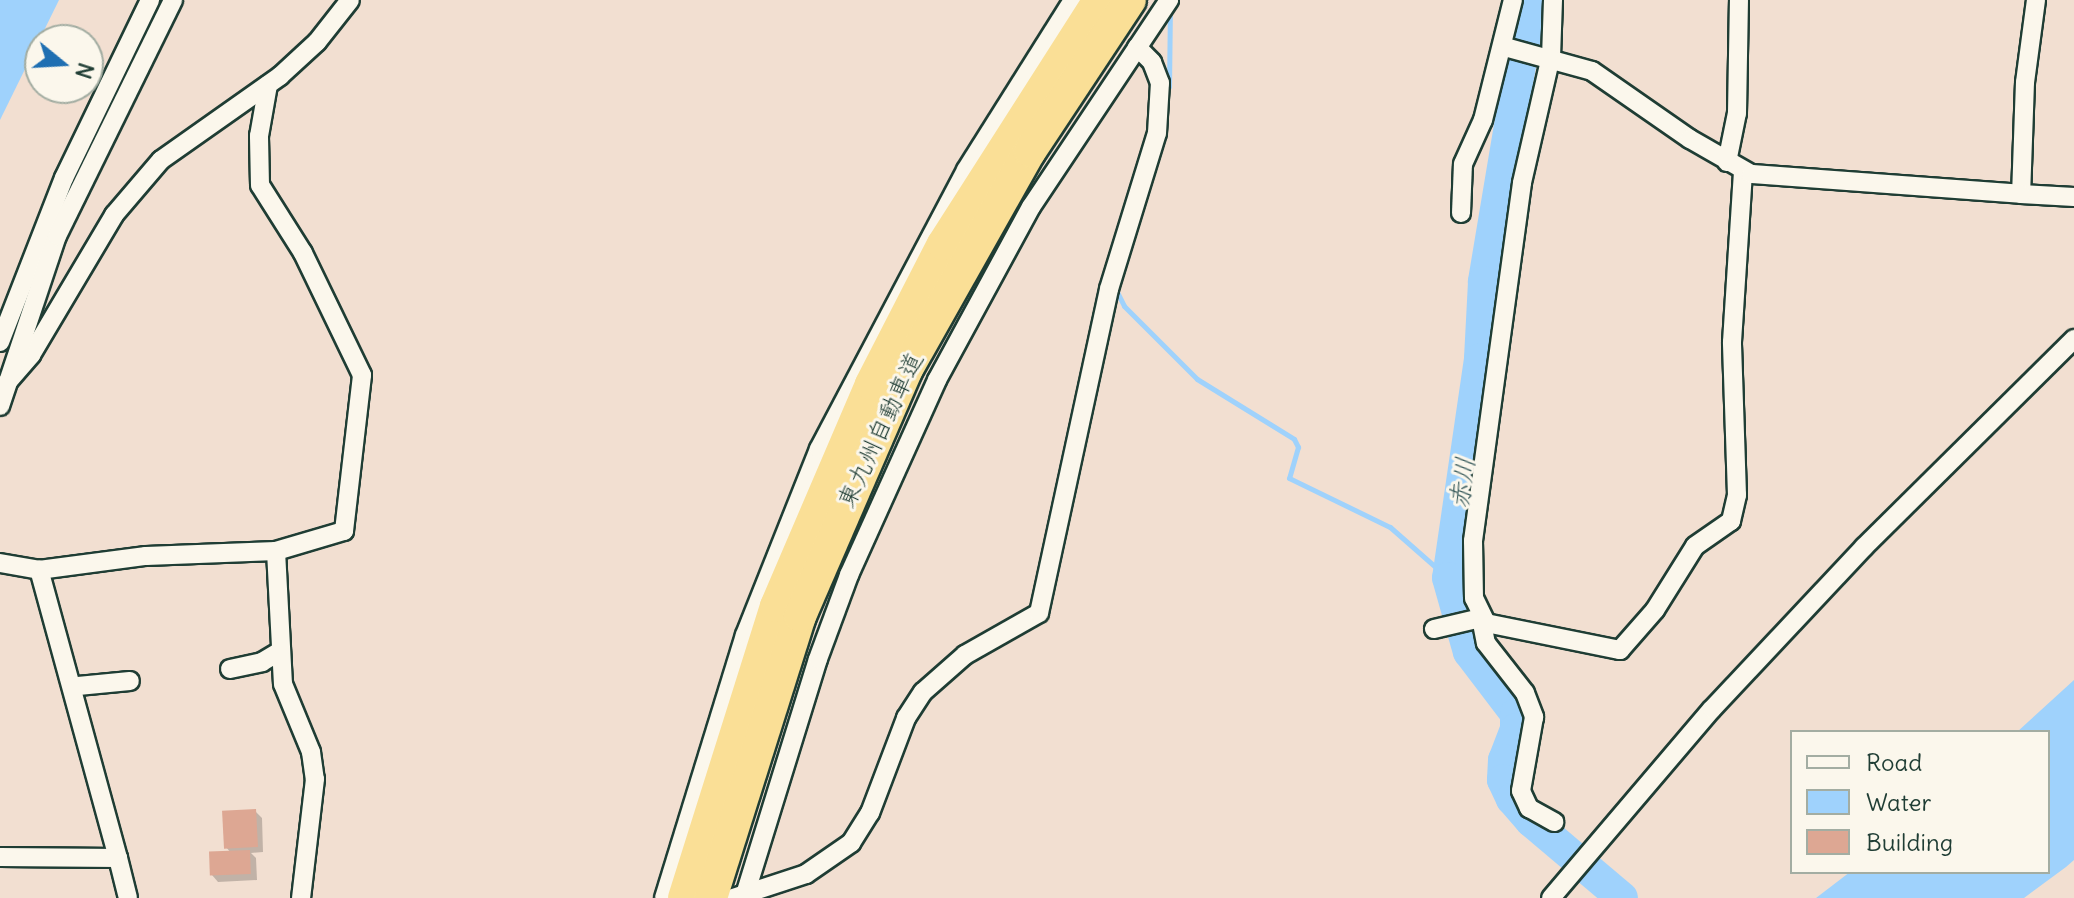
<!DOCTYPE html>
<meta charset="utf-8">
<style>
body{margin:0}
#map{position:relative;width:2074px;height:898px;overflow:hidden;background:#f2dfd1;font-family:Delius,"Klee One",sans-serif}
div>[style]{position:absolute}
[style*='--x']{left:calc(var(--x)*1px);top:calc(var(--y)*1px);width:calc(var(--w)*1px);rotate:calc(var(--a)*1deg)}
.water>*{inset:0;background:#9fd2fc}
.shadow>*{inset:0;background:#0003}
.stream>*{height:5px;margin:-2.5px;padding:0 2.5px;transform-origin:2.5px;border-radius:2.5px;background:#9fd2fc}
.river>*{height:32px;margin:-16px;padding:0 16px;transform-origin:16px;border-radius:16px;background:#9fd2fc}
.building>*{inset:0;background:#dda793;transform-origin:0 0}
.roads{filter:drop-shadow(2px 0 #1f3d34) drop-shadow(-2px 0 #1f3d34) drop-shadow(0 2px #1f3d34) drop-shadow(0 -2px #1f3d34)}
.street>*{height:18px;margin:-9px;padding:0 9px;transform-origin:9px;border-radius:9px;background:#fbf7ec}
.highway>*{height:32px;margin:-16px;padding:0 16px;transform-origin:16px;border-radius:16px;background:#fadf96}
span{translate:-50% -50%;white-space:nowrap;text-align:center;line-height:1.15;-webkit-text-stroke:6px #fbf7ec;paint-order:stroke}
.street-label{font-size:24px;color:#1f3d34}
.water-label{font-size:26px;color:#395b5c;font-style:italic}
.legend{position:absolute;left:1790px;top:730px;width:260px;height:144px;box-sizing:border-box;background:#fbf7ec;border:2px solid #a3ada2;margin:0;padding:10px 14px;list-style:none;font-size:24px;color:#1f3d34}
.legend li{display:flex;align-items:center;gap:16px;height:40px}
.legend b{width:40px;border:2px solid #a3ada2}
.north{position:absolute;left:24px;top:24px;width:80px;height:80px;box-sizing:border-box;background:#fbf7ec;border:2px solid #a3ada2;border-radius:50%;rotate:108deg;font-size:22px;font-weight:700;line-height:32px;text-align:center;color:#1f3d34}
.north::after{content:'';display:block;margin:auto;width:28px;height:36px;background:#1f6fb2;clip-path:polygon(50% 0,100% 100%,50% 72%,0 100%)}
</style>
<div id="map">
<div class="water">
<div style="clip-path:polygon(0 0,59px 0,0 120px)"></div>
<div style="clip-path:polygon(2074px 680px,2074px 860px,2066px 867px,2024px 898px,1816px 898px,1850px 872px,2048px 872px,2048px 732px,2017px 732px)"></div>
</div>
<div class="shadow">
<div style="clip-path:polygon(255px 811px,262px 818px,263px 852px,251px 853px,256px 858px,257px 880px,218px 882px,212px 875px,231px 853px,226px 847px)"></div>
</div>
<div class="stream">
<div style="--x:1169;--y:87;--w:78;--a:-89.3"></div>
<div style="--x:1116;--y:290;--w:18;--a:63"></div>
<div style="--x:1124;--y:306;--w:103;--a:45"></div>
<div style="--x:1197;--y:379;--w:114;--a:31.7"></div>
<div style="--x:1294;--y:439;--w:9;--a:63"></div>
<div style="--x:1298;--y:447;--w:32;--a:106"></div>
<div style="--x:1289;--y:478;--w:112;--a:25.9"></div>
<div style="--x:1390;--y:527;--w:77;--a:41.3"></div>
</div>
<div class="river">
<div style="--x:1531;--y:0;--w:286;--a:99.5"></div>
<div style="--x:1484;--y:282;--w:77;--a:93"></div>
<div style="--x:1480;--y:359;--w:221;--a:98.3"></div>
<div style="--x:1448;--y:578;--w:77;--a:74.2"></div>
<div style="--x:1469;--y:652;--w:78;--a:52.8"></div>
<div style="--x:1516;--y:714;--w:15;--a:90"></div>
<div style="--x:1516;--y:729;--w:33;--a:111"></div>
<div style="--x:1504;--y:760;--w:20;--a:93"></div>
<div style="--x:1503;--y:780;--w:21;--a:65"></div>
<div style="--x:1512;--y:799;--w:29;--a:49"></div>
<div style="--x:1531;--y:821;--w:119;--a:40.2"></div>
</div>
<div class="building">
<div style="left:256px;top:809px;width:38px;height:34px;rotate:87deg"></div>
<div style="left:250px;top:850px;width:24px;height:41px;rotate:88deg"></div>
</div>
<div class="roads">
<div class="street">
<div style="--x:1553;--y:0;--w:56;--a:92"></div>
<div style="--x:1551;--y:56;--w:130;--a:102.9"></div>
<div style="--x:1522;--y:183;--w:361;--a:97.8"></div>
<div style="--x:1473;--y:541;--w:57;--a:89"></div>
<div style="--x:1474;--y:598;--w:28;--a:64"></div>
<div style="--x:1486;--y:623;--w:137;--a:11.4"></div>
<div style="--x:1620;--y:650;--w:53;--a:-48.8"></div>
<div style="--x:1655;--y:610;--w:75;--a:-58"></div>
<div style="--x:1695;--y:546;--w:44;--a:-34.8"></div>
<div style="--x:1731;--y:521;--w:27;--a:-77"></div>
<div style="--x:1737;--y:495;--w:153;--a:-91.9"></div>
<div style="--x:1732;--y:342;--w:171;--a:-86.3"></div>
<div style="--x:2036;--y:0;--w:83;--a:97.6"></div>
<div style="--x:2025;--y:82;--w:112;--a:92"></div>
<div style="--x:2021;--y:194;--w:53;--a:3.2"></div>
<div style="--x:1505;--y:47;--w:90;--a:15.4"></div>
<div style="--x:1592;--y:71;--w:119;--a:34.8"></div>
<div style="--x:1690;--y:139;--w:70;--a:29.8"></div>
<div style="--x:1751;--y:174;--w:271;--a:4.2"></div>
<div style="--x:1727;--y:162;--w:50;--a:-78.5"></div>
<div style="--x:1737;--y:113;--w:113;--a:-89"></div>
<div style="--x:1461;--y:213;--w:49;--a:-87.7"></div>
<div style="--x:1463;--y:164;--w:48;--a:-65.6"></div>
<div style="--x:1483;--y:120;--w:124;--a:-76"></div>
<div style="--x:0;--y:342;--w:176;--a:-68.7"></div>
<div style="--x:64;--y:178;--w:198;--a:-64.2"></div>
<div style="--x:5;--y:385;--w:40;--a:-49"></div>
<div style="--x:31;--y:355;--w:163;--a:-59.3"></div>
<div style="--x:114;--y:215;--w:72;--a:-49.5"></div>
<div style="--x:161;--y:160;--w:146;--a:-35.2"></div>
<div style="--x:280;--y:76;--w:50;--a:-42.6"></div>
<div style="--x:317;--y:42;--w:53;--a:-51.8"></div>
<div style="--x:0;--y:406;--w:179;--a:-71.5"></div>
<div style="--x:57;--y:236;--w:263;--a:-63.8"></div>
<div style="--x:276;--y:551;--w:133;--a:87"></div>
<div style="--x:283;--y:684;--w:74;--a:67.6"></div>
<div style="--x:311;--y:752;--w:27;--a:82"></div>
<div style="--x:315;--y:779;--w:120;--a:96.7"></div>
<div style="--x:0;--y:563;--w:40;--a:10"></div>
<div style="--x:39;--y:570;--w:108;--a:-7.5"></div>
<div style="--x:146;--y:556;--w:130;--a:-2.2"></div>
<div style="--x:276;--y:551;--w:71;--a:-16.4"></div>
<div style="--x:344;--y:531;--w:157;--a:-83.4"></div>
<div style="--x:362;--y:375;--w:136;--a:-115.8"></div>
<div style="--x:303;--y:253;--w:80;--a:-122.3"></div>
<div style="--x:260;--y:185;--w:49;--a:-91.2"></div>
<div style="--x:259;--y:136;--w:52;--a:-80"></div>
<div style="--x:1434;--y:629;--w:48;--a:-13.2"></div>
<div style="--x:1481;--y:618;--w:25;--a:79"></div>
<div style="--x:1486;--y:643;--w:63;--a:52"></div>
<div style="--x:1525;--y:693;--w:26;--a:69"></div>
<div style="--x:1534;--y:717;--w:75;--a:100"></div>
<div style="--x:1521;--y:791;--w:19;--a:65"></div>
<div style="--x:1529;--y:808;--w:29;--a:29"></div>
<div style="--x:230;--y:669;--w:33;--a:-12"></div>
<div style="--x:262;--y:662;--w:21;--a:-31"></div>
<div style="--x:78;--y:686;--w:52;--a:-5.5"></div>
<div style="--x:0;--y:857;--w:118;--a:0.5"></div>
<div style="--x:118;--y:858;--w:299;--a:-105.3"></div>
<div style="--x:118;--y:858;--w:41;--a:76"></div>
<div style="--x:664;--y:898;--w:275;--a:-72.9"></div>
<div style="--x:745;--y:635;--w:200;--a:-68.3"></div>
<div style="--x:819;--y:449;--w:315;--a:-62.2"></div>
<div style="--x:966;--y:170;--w:201;--a:-57.8"></div>
<div style="--x:733;--y:898;--w:77;--a:-18.2"></div>
<div style="--x:806;--y:874;--w:55;--a:-34.6"></div>
<div style="--x:851;--y:843;--w:36;--a:-58"></div>
<div style="--x:870;--y:813;--w:102;--a:-69.2"></div>
<div style="--x:906;--y:718;--w:31;--a:-57"></div>
<div style="--x:923;--y:692;--w:56;--a:-41.4"></div>
<div style="--x:965;--y:655;--w:85;--a:-29.6"></div>
<div style="--x:1039;--y:613;--w:331;--a:-77.8"></div>
<div style="--x:1109;--y:289;--w:163;--a:-72.9"></div>
<div style="--x:1157;--y:133;--w:50;--a:-86.6"></div>
<div style="--x:1160;--y:83;--w:22;--a:-111"></div>
<div style="--x:1152;--y:62;--w:21;--a:-135"></div>
<div style="--x:744;--y:898;--w:250;--a:-72.8"></div>
<div style="--x:818;--y:659;--w:90;--a:-69.7"></div>
<div style="--x:849;--y:575;--w:214;--a:-65.7"></div>
<div style="--x:937;--y:380;--w:197;--a:-61.5"></div>
<div style="--x:1031;--y:207;--w:249;--a:-56.3"></div>
<div style="--x:1551;--y:898;--w:248;--a:-49.6"></div>
<div style="--x:1712;--y:709;--w:222;--a:-46.8"></div>
<div style="--x:1864;--y:547;--w:296;--a:-44.7"></div>
</div>
<div class="highway">
<div style="--x:684;--y:898;--w:306;--a:-72.5"></div>
<div style="--x:776;--y:606;--w:241;--a:-66.8"></div>
<div style="--x:871;--y:384;--w:157;--a:-62.8"></div>
<div style="--x:943;--y:244;--w:290;--a:-57.4"></div>
<div style="--x:711;--y:898;--w:296;--a:-72.5"></div>
<div style="--x:800;--y:616;--w:269;--a:-66.6"></div>
<div style="--x:907;--y:369;--w:250;--a:-60.6"></div>
<div style="--x:1030;--y:151;--w:181;--a:-56.5"></div>
</div>
</div>
<div class="street-label">
<span style="left:880px;top:430px;rotate:-65deg">東九州自動車道</span>
</div>
<div class="water-label">
<span style="left:1462px;top:483px;rotate:-82deg">赤川</span>
</div>
<ul class="legend">
<li><b style="height:10px;background:#fbf7ec"></b>Road</li>
<li><b style="height:22px;background:#9fd2fc"></b>Water</li>
<li><b style="height:22px;background:#dda793"></b>Building</li>
</ul>
<div class="north">N</div>
</div>
